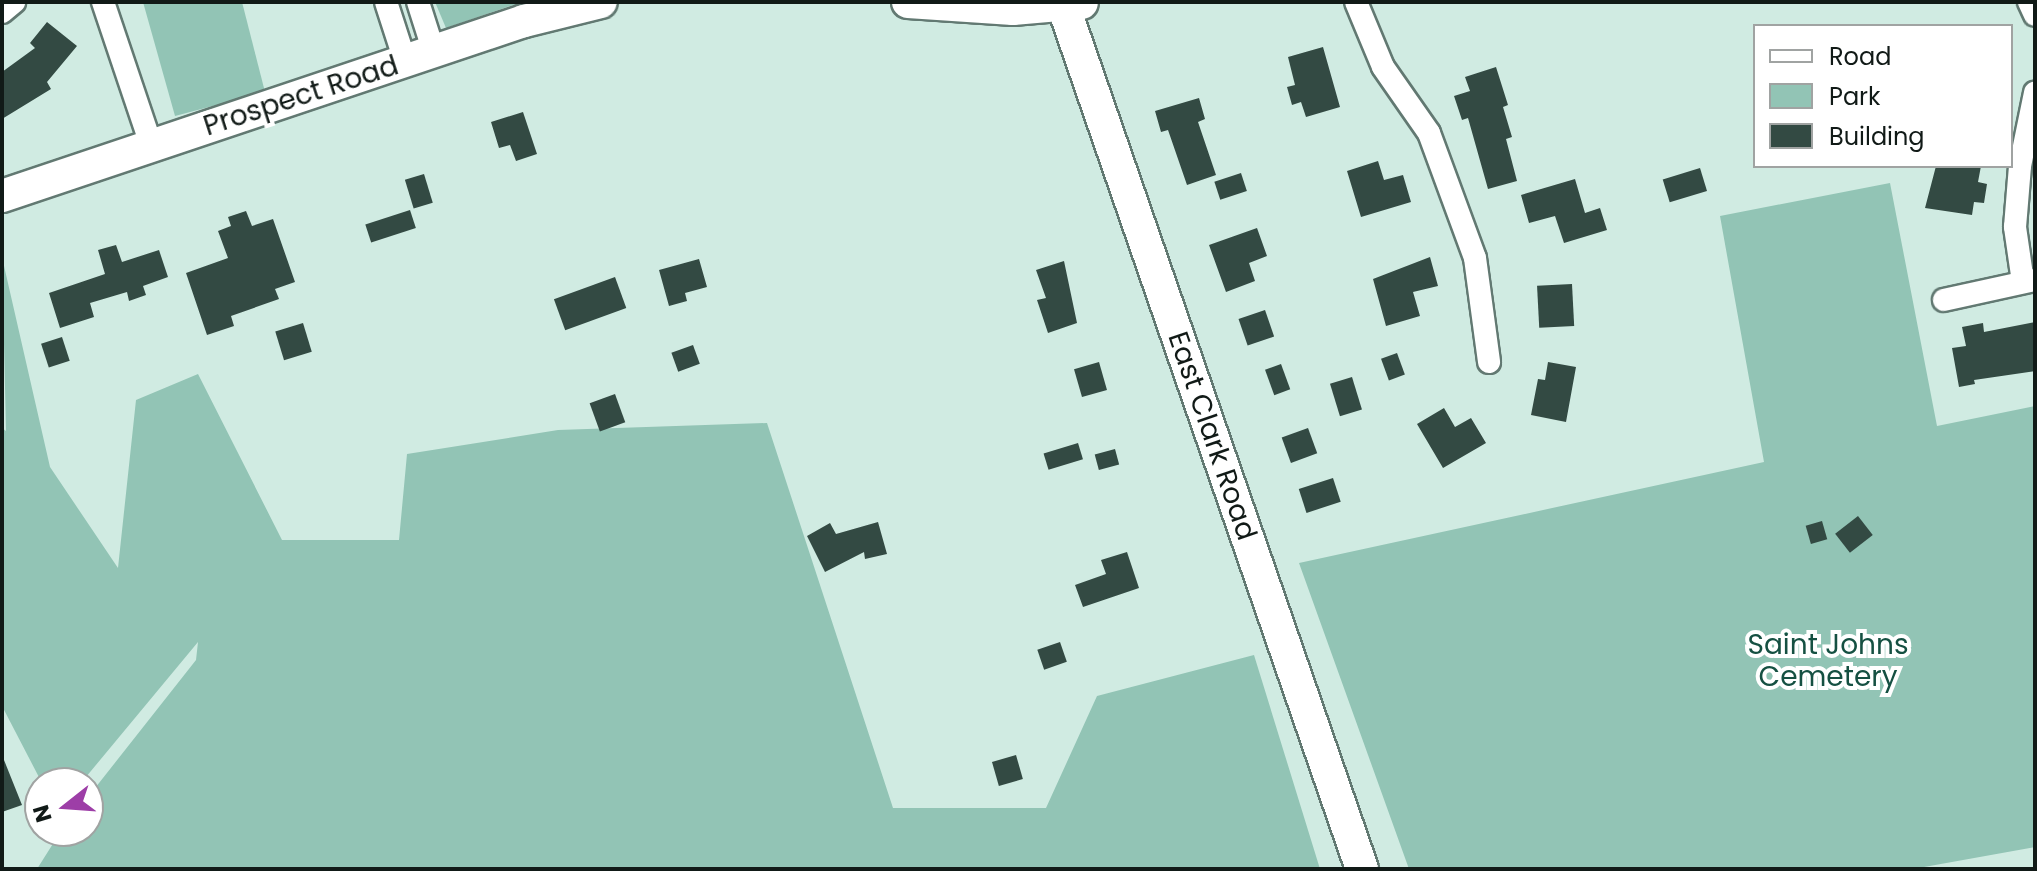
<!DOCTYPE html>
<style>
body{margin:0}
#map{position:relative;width:2037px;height:871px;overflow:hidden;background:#d0ebe2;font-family:Poppins,sans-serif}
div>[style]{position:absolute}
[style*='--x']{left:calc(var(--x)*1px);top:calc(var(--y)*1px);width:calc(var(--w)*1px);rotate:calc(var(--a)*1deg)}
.green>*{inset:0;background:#92c4b5}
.building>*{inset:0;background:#334a43;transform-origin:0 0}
.roads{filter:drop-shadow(2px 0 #627972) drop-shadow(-2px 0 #627972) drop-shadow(0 2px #627972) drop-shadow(0 -2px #627972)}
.street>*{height:22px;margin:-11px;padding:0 11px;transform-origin:11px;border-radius:11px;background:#fff}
.secondary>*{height:32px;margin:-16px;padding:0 16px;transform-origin:16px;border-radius:16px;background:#fff}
span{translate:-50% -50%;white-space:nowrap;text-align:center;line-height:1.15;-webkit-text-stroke:8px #fff;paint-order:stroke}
.street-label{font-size:28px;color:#111a17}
.park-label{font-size:28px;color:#155042}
.frame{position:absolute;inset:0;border:4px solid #111a17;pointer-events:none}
.legend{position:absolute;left:1753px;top:24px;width:260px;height:144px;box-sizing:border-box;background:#fff;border:2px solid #a0a3a2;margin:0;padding:10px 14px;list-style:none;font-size:24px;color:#111a17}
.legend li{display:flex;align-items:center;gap:16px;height:40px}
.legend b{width:40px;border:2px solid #a0a3a2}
.north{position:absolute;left:24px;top:767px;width:80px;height:80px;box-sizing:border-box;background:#fff;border:2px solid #a0a3a2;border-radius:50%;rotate:253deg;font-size:22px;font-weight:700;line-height:32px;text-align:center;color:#111a17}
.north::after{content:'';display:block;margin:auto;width:28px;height:36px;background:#9d3ea7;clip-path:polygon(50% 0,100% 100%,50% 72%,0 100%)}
</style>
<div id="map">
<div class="green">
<div style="clip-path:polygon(143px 2px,242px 2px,265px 92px,175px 116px)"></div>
<div style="clip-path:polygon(435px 2px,522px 2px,446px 28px)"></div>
<div style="clip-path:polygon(1890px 183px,1937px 426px,2035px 406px,2035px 847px,1913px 869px,1409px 869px,1299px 563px,1764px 462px,1720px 216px)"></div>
<div style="clip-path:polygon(2px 257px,50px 467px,118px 568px,136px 400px,198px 374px,282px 540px,399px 540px,407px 454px,558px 430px,767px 423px,893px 808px,1046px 808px,1097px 696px,1254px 655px,1320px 869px,37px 869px,61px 831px,88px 831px,88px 797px,196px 660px,198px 642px,81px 783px,42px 783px,2px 706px,2px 428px,6px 431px)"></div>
</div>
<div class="building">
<div style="clip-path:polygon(47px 22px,77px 46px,47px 82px,51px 89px,2px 119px,2px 72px,35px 48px,30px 43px)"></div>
<div style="clip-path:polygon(1323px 47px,1340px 107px,1306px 117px,1301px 102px,1292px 105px,1287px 87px,1295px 85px,1288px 57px)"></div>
<div style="clip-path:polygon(1496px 67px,1508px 105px,1503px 107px,1512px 137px,1506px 139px,1517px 181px,1488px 189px,1468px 118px,1462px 120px,1454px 96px,1470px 91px,1465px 77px)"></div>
<div style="clip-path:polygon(1199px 98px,1205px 119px,1198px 122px,1216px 175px,1187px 185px,1168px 130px,1161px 132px,1155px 111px)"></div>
<div style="clip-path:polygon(523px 112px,537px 154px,516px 161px,510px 145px,499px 148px,491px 122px)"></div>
<div style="clip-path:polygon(1378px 161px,1384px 180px,1403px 175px,1411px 202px,1361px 217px,1347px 171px)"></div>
<div style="clip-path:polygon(1936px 166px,1981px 166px,1978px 182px,1987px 184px,1984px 203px,1974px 202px,1972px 215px,1925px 208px)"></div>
<div style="left:1700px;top:168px;width:24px;height:39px;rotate:73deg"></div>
<div style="left:1241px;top:173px;width:19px;height:28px;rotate:72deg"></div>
<div style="left:424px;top:174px;width:30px;height:20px;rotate:73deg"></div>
<div style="clip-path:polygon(1575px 179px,1585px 213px,1600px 208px,1607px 230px,1564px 243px,1555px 216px,1529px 223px,1521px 195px)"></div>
<div style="left:410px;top:210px;width:19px;height:47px;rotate:72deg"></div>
<div style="clip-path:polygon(246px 211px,252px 226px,273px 219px,295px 282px,275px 289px,279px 299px,231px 316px,234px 326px,207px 335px,186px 273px,228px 258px,218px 231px,231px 226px,228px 217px)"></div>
<div style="clip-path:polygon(1257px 228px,1267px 256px,1249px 263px,1255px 281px,1226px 292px,1209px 245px)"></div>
<div style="clip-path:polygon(116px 245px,122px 262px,159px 250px,168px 277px,143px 286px,146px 295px,129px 301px,127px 292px,90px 303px,94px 317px,60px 328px,49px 293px,105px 274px,98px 250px)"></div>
<div style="clip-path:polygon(1430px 257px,1438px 286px,1413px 292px,1420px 316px,1386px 326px,1373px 279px)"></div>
<div style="clip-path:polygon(699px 259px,707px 287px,685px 293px,687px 301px,669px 306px,659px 270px)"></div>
<div style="clip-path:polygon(1064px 261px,1077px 323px,1048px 333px,1037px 300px,1046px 298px,1036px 270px)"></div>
<div style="left:615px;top:277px;width:33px;height:65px;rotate:70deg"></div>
<div style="left:1572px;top:284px;width:42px;height:35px;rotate:87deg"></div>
<div style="left:1265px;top:310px;width:28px;height:28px;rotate:71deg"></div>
<div style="clip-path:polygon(2035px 322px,2035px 371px,1974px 380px,1975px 384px,1959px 387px,1952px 348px,1966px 346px,1962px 327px,1983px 323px,1984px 332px)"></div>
<div style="left:303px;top:323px;width:30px;height:29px;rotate:73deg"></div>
<div style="left:62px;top:337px;width:25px;height:22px;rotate:72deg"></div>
<div style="left:693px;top:345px;width:20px;height:23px;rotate:70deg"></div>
<div style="left:1397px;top:353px;width:23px;height:17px;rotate:70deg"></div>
<div style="left:1099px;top:362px;width:29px;height:26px;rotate:74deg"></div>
<div style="clip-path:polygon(1548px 362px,1576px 367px,1566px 422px,1531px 415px,1538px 379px,1545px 380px)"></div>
<div style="left:1281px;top:364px;width:27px;height:17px;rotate:70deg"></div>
<div style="left:1352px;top:377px;width:34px;height:23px;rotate:73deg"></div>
<div style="left:615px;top:394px;width:30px;height:27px;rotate:70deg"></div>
<div style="clip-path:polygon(1444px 408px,1455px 427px,1471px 418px,1486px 443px,1443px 468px,1417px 424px)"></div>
<div style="left:1308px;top:428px;width:27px;height:28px;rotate:70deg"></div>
<div style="left:1078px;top:443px;width:17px;height:36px;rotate:73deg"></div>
<div style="left:1115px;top:449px;width:16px;height:21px;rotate:75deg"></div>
<div style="left:1333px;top:478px;width:25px;height:36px;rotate:72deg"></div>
<div style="left:1858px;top:516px;width:24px;height:29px;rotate:52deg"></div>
<div style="left:1822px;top:521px;width:19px;height:17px;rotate:74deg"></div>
<div style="clip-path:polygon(878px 522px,887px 554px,865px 559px,864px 552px,825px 572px,807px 536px,830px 523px,836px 534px)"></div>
<div style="clip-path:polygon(1127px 552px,1139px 588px,1083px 607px,1075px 585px,1106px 574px,1101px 560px)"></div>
<div style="left:1060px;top:642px;width:21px;height:24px;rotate:71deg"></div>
<div style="clip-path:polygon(2px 755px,22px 805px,2px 812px)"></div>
<div style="left:1016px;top:755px;width:25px;height:25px;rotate:74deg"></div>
</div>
<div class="roads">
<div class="street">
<div style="--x:103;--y:2;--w:151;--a:71.4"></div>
<div style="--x:386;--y:2;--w:62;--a:72.1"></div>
<div style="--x:418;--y:2;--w:52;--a:72.3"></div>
<div style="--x:1356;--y:2;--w:70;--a:67.4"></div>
<div style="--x:1383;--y:67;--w:80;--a:55.1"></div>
<div style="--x:1429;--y:133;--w:133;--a:69.8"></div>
<div style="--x:1475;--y:258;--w:105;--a:82.3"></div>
<div style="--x:2029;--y:2;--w:14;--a:65"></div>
<div style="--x:2;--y:12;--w:16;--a:-40"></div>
<div style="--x:2023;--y:282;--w:56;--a:-98.3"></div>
<div style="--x:2015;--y:227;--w:61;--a:-85.3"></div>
<div style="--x:2020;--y:166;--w:75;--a:-78.4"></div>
<div style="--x:1944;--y:300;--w:93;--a:-12.4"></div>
</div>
<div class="secondary">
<div style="--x:908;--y:2;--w:105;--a:3.8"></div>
<div style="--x:1013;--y:9;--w:69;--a:-5"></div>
<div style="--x:1062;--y:2;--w:917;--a:70.91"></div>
<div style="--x:2;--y:196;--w:551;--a:-18.53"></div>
<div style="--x:524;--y:21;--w:79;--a:-13.9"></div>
</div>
</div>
<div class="street-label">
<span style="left:301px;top:96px;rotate:-18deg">Prospect Road</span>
<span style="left:1212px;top:436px;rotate:71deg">East Clark Road</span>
</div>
<div class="park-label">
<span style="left:1828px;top:661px">Saint Johns<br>Cemetery</span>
</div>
<div class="frame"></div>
<ul class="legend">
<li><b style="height:10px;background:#fff"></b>Road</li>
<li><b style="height:22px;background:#92c4b5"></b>Park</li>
<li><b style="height:22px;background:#334a43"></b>Building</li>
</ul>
<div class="north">N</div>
</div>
